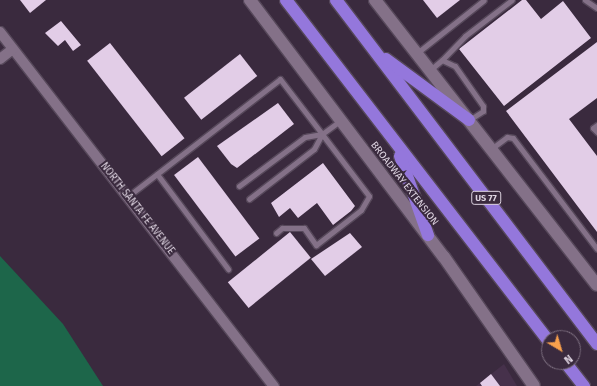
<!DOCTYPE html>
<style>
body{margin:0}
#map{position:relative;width:597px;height:386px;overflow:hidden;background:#3a2a3e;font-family:"Fira Sans",sans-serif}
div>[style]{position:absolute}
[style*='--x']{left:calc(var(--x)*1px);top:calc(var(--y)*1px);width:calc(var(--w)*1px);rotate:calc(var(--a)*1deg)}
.built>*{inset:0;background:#46314b}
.green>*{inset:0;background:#1d664a}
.building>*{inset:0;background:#e2cde7;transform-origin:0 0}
.roads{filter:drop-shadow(1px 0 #56485a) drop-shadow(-1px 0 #56485a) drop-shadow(0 1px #56485a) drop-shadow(0 -1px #56485a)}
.lane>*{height:5px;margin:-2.5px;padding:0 2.5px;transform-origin:2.5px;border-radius:2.5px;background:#847188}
.street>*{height:10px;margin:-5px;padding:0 5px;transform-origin:5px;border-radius:5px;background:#847188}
.secondary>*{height:12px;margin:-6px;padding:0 6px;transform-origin:6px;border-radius:6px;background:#847188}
.highway>*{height:12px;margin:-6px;padding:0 6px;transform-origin:6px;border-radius:6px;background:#9477dc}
span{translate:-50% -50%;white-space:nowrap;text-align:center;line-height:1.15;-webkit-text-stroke:4px #3a2a3e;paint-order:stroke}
.shield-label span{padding:1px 3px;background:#3a2a3e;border:1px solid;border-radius:3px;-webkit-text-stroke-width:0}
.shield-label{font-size:9px;color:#ded4e1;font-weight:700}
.street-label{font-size:10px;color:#ded4e1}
.north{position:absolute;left:541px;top:330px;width:40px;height:40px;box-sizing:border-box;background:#3a2a3e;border:1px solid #7c6e7f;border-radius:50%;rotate:142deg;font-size:11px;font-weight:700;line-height:16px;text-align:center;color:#ded4e1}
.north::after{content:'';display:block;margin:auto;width:14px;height:18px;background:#f9a04c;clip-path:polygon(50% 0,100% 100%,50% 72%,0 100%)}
</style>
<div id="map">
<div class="built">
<div style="clip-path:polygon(504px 364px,517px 386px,476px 386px)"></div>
</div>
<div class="green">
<div style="clip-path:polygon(0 256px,63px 324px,103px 386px,0 386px)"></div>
</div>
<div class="building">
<div style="clip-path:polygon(20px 0,46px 0,30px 13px)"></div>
<div style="clip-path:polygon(423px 0,460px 0,437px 18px)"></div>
<div style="clip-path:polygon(522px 0,526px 0,541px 19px,563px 1px,591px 38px,504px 106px,459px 49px)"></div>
<div style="clip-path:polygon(61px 21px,81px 45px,73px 51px,65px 40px,58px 46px,45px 33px)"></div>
<div style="clip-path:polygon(597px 42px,597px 98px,569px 119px,597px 156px,597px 232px,506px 111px)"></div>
<div style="left:110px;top:43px;width:121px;height:29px;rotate:52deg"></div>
<div style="left:240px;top:54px;width:28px;height:71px;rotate:52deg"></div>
<div style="clip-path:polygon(278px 103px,294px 124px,237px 168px,231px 164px,217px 146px)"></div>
<div style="left:198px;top:157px;width:102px;height:30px;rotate:53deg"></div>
<div style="clip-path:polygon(323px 163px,355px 206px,351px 211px,333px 225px,317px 203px,298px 218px,290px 208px,279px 217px,271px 203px)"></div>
<div style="left:290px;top:232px;width:33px;height:80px;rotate:51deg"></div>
<div style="clip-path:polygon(350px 233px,362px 247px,325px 276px,311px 259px)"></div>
<div style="clip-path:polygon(491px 374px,500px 386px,482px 386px,480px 383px)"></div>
</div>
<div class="roads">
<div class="lane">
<div style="--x:585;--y:0;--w:14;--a:34"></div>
<div style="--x:417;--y:53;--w:85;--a:-38.3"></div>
<div style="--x:442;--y:60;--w:33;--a:-46"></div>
<div style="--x:465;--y:36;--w:59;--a:-37.5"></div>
<div style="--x:430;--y:70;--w:16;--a:-40"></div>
<div style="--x:442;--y:60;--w:14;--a:25"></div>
<div style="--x:455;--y:66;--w:49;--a:55"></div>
<div style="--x:483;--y:106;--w:5;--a:90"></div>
<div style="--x:483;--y:111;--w:17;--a:147"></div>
<div style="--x:597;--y:125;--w:5;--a:143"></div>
<div style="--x:593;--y:128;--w:6;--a:45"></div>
<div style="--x:491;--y:149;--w:20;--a:-37"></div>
<div style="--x:507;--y:137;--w:6;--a:9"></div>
<div style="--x:513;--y:138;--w:139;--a:52.9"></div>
<div style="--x:157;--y:174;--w:119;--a:53.2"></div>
<div style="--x:239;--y:186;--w:82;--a:-36.6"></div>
<div style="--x:305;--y:137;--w:17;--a:-10"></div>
<div style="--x:127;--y:197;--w:193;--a:-37.6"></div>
<div style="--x:280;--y:79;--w:69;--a:52.6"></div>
<div style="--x:322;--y:134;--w:22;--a:-36"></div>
<div style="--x:249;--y:199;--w:82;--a:-37.6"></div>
<div style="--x:314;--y:149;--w:17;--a:-62"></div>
<div style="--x:276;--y:233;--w:8;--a:-40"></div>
<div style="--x:282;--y:228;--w:22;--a:0"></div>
<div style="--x:304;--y:228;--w:21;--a:55"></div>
<div style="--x:316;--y:245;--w:57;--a:-37.9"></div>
<div style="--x:361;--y:210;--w:16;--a:-60"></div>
<div style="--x:369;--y:196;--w:78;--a:-127.2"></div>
</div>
<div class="street">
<div style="--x:0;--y:32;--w:448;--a:52.3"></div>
<div style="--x:0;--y:59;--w:16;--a:-38"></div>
</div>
<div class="secondary">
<div style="--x:250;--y:0;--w:322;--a:53"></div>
<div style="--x:444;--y:257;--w:157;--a:55.1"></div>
<div style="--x:375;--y:0;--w:361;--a:52.1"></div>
</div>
<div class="highway">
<div style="--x:286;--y:0;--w:431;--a:52.4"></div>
<div style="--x:336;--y:0;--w:432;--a:52.8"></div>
<div style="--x:386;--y:59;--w:103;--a:36.3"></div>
<div style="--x:400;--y:156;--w:84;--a:70.5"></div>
<div style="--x:565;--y:362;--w:31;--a:52"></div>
</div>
</div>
<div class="shield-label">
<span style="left:486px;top:198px">US 77</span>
</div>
<div class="street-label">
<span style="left:404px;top:184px;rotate:52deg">BROADWAY EXTENSION</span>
<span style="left:137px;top:209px;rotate:52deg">NORTH SANTA FE AVENUE</span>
</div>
<div class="north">N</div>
</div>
